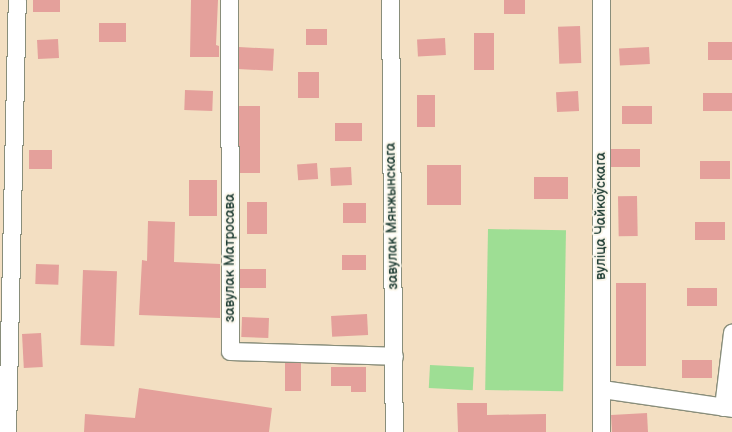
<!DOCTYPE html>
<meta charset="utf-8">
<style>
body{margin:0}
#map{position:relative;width:732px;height:432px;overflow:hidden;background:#f3dfc2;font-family:"Balsamiq Sans",sans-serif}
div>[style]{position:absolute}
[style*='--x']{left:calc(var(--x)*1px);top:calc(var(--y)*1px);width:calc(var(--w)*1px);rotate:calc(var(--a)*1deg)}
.green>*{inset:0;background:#9ede94;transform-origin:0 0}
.building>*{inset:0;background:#e4a09b;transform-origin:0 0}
.roads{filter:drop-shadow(1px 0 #898e7b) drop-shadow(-1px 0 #898e7b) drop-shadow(0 1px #898e7b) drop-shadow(0 -1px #898e7b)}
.street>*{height:17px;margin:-8.5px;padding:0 8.5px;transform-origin:8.5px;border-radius:8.5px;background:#fff}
span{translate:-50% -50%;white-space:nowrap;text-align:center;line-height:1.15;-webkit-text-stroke:4px #fbf7ec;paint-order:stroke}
.street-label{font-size:14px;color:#1f3d34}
</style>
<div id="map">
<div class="green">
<div style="left:488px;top:229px;width:78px;height:161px;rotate:1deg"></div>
<div style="left:430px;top:365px;width:44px;height:23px;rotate:3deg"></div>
</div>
<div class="building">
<div style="left:33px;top:0;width:27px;height:12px"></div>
<div style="clip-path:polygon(191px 0,218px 0,216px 45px,219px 46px,219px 57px,190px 57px)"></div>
<div style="left:504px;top:0;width:21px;height:14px"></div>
<div style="left:99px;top:23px;width:27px;height:19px"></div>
<div style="left:580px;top:26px;width:37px;height:22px;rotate:88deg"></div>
<div style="left:306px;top:29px;width:21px;height:16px"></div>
<div style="left:474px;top:33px;width:20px;height:37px"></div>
<div style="left:445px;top:38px;width:17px;height:28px;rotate:87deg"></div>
<div style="left:58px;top:39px;width:19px;height:21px;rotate:87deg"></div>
<div style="left:732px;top:42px;width:18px;height:24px;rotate:90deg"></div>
<div style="left:239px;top:47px;width:35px;height:22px;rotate:3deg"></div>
<div style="left:649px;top:47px;width:17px;height:30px;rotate:87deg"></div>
<div style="left:319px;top:72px;width:26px;height:21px;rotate:90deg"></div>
<div style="left:185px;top:90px;width:28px;height:20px;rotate:2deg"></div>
<div style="left:578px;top:91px;width:20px;height:22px;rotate:87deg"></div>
<div style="left:732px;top:93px;width:18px;height:29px;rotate:90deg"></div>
<div style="left:417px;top:95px;width:18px;height:32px"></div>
<div style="left:239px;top:106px;width:21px;height:67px"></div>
<div style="left:622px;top:106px;width:30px;height:18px"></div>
<div style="left:335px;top:123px;width:27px;height:18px"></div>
<div style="left:611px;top:149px;width:29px;height:18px"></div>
<div style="left:52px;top:150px;width:19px;height:23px;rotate:90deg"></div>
<div style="left:700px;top:161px;width:30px;height:18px"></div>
<div style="left:317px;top:163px;width:16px;height:20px;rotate:86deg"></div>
<div style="left:427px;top:165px;width:34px;height:40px"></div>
<div style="left:351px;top:167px;width:18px;height:21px;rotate:87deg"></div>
<div style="left:568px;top:177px;width:22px;height:34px;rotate:90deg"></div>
<div style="left:189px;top:180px;width:28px;height:36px"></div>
<div style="left:637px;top:196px;width:40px;height:19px;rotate:89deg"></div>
<div style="left:247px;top:202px;width:20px;height:32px"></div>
<div style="left:343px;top:203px;width:23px;height:20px"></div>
<div style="clip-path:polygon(148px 221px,175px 222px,174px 262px,220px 264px,220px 318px,139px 315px,142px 260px,147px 261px)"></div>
<div style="left:695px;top:222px;width:30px;height:18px"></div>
<div style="left:342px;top:255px;width:24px;height:15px"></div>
<div style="left:36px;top:264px;width:23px;height:20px;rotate:2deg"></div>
<div style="left:240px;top:269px;width:26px;height:19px"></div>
<div style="left:83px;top:270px;width:34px;height:75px;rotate:2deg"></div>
<div style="left:616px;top:283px;width:30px;height:83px"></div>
<div style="left:687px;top:288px;width:30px;height:18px"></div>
<div style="left:367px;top:314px;width:21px;height:36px;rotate:87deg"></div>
<div style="left:242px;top:317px;width:27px;height:20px;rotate:2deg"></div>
<div style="left:41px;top:333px;width:34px;height:19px;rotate:87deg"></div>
<div style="left:682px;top:360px;width:30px;height:18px"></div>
<div style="left:285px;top:363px;width:16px;height:28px"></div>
<div style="clip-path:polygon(331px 367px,366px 367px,366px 392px,351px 392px,351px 386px,331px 386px)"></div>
<div style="clip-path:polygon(139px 388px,272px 408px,269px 432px,84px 432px,85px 414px,135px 418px)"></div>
<div style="clip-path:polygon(457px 403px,487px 403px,487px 415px,546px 414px,546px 432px,458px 432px)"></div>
<div style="left:647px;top:413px;width:19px;height:36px;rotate:87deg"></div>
</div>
<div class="roads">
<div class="street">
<div style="--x:229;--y:0;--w:351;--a:89.8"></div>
<div style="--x:230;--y:351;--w:164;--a:1.7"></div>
<div style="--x:390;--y:0;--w:432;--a:89.5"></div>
<div style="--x:601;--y:0;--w:432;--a:90"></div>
<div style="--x:602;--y:389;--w:131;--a:8.3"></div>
<div style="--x:723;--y:407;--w:75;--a:-83.1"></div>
<div style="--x:7;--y:432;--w:432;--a:-88.7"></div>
</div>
</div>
<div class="street-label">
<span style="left:392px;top:216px;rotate:-91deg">завулак Мянжынскага</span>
<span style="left:601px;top:216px;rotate:-90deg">вуліца Чайкоўскага</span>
<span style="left:230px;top:258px;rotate:-90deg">завулак Матросава</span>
</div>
</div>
